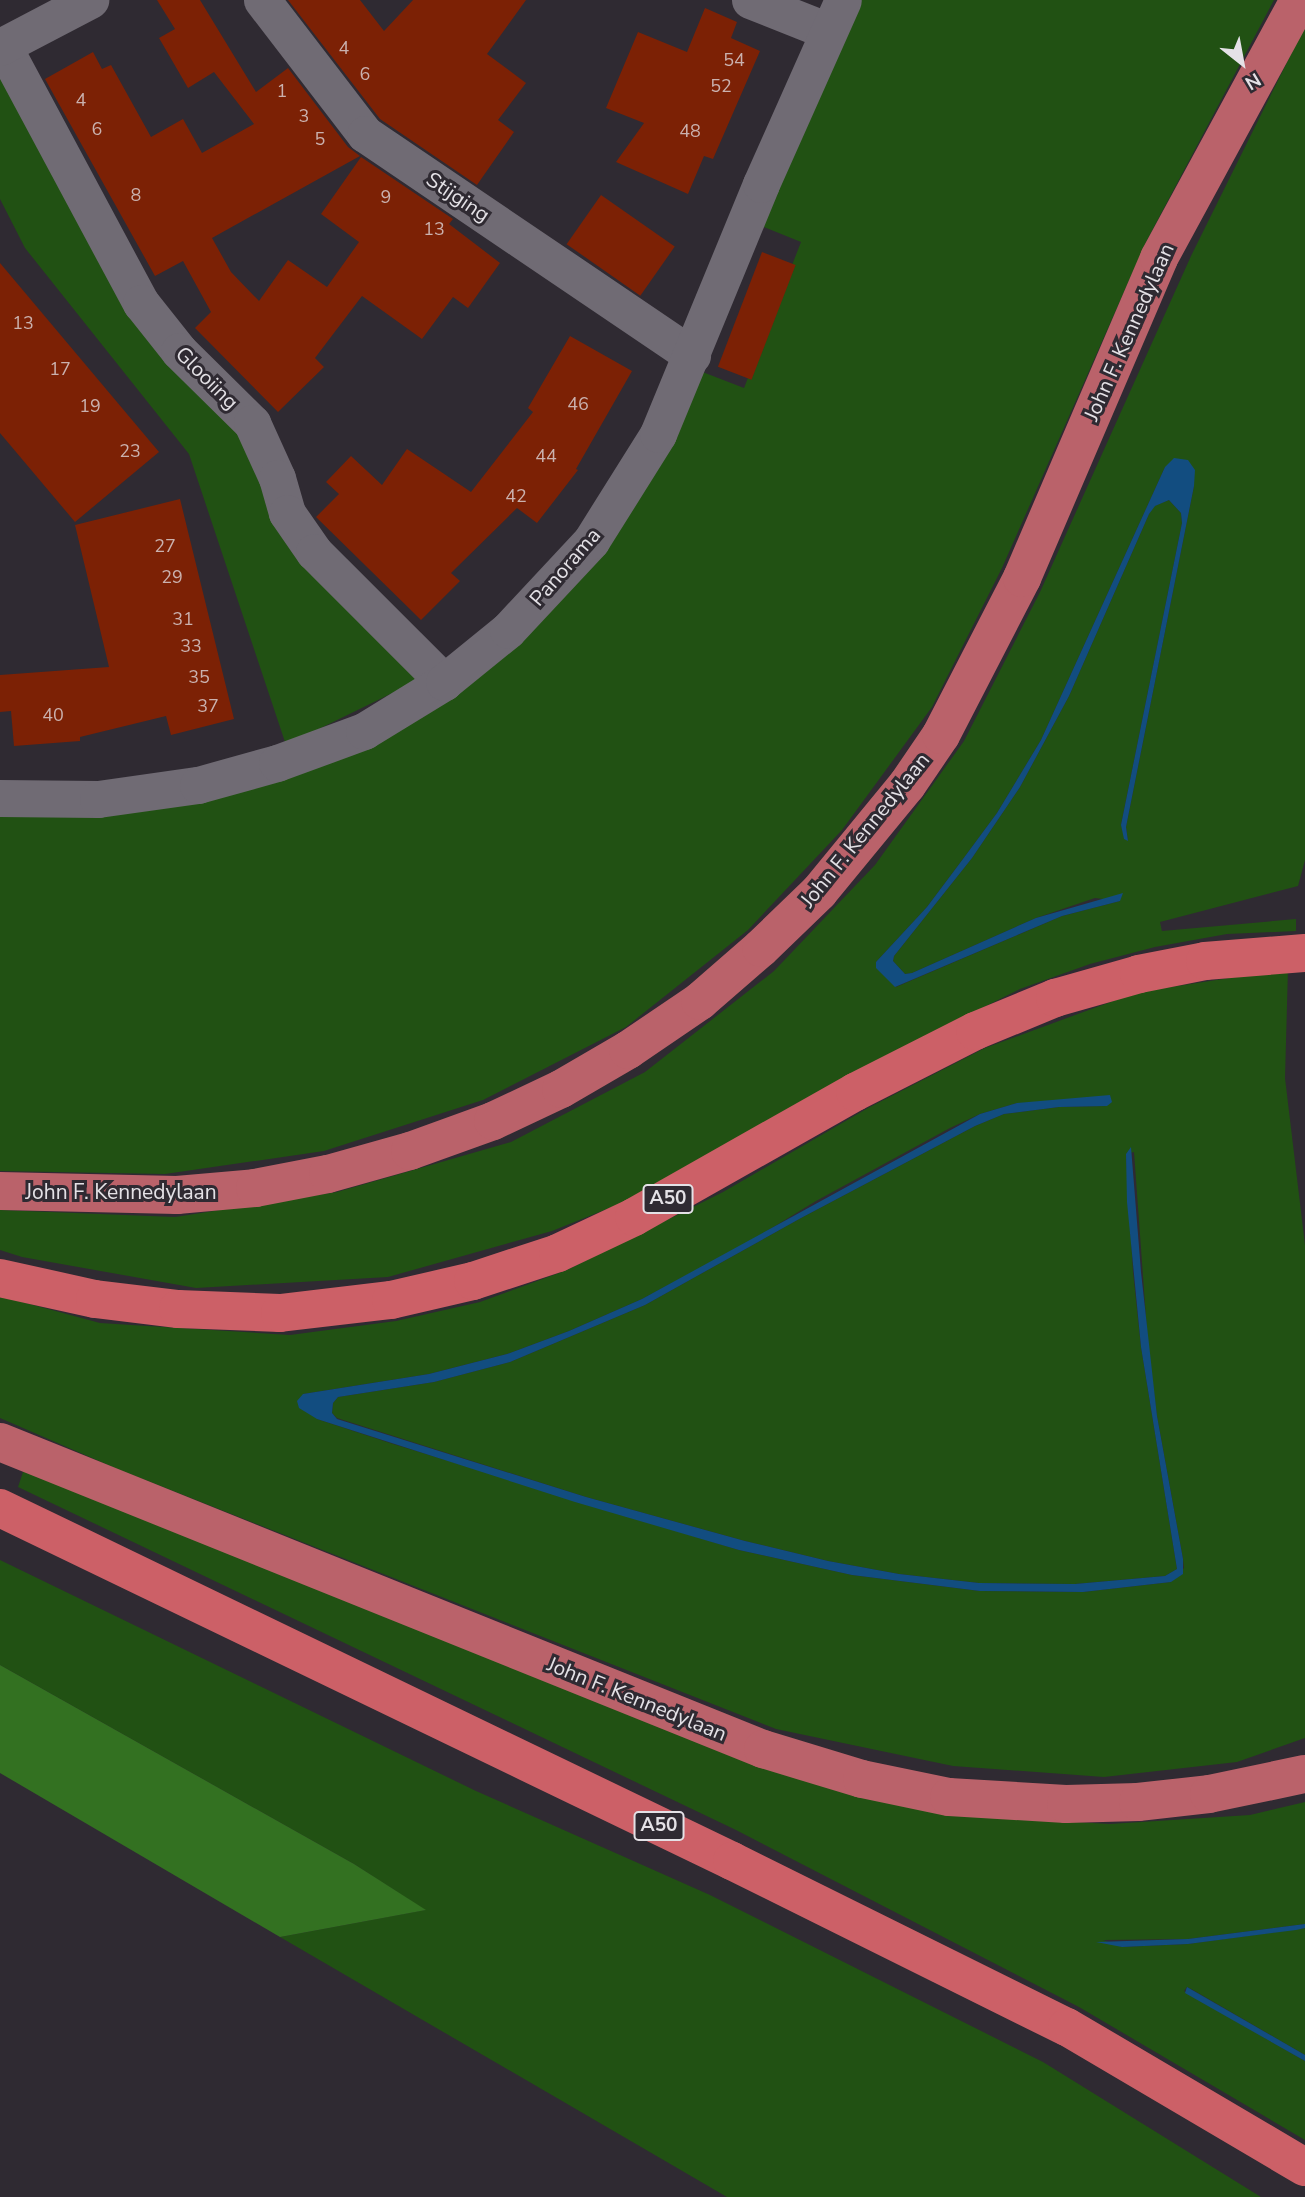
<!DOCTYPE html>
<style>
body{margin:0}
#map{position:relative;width:1305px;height:2197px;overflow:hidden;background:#2f2a32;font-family:"Nunito Sans",sans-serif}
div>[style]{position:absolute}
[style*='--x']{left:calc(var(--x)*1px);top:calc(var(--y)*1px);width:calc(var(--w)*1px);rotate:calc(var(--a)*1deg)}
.green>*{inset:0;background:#215113}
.forest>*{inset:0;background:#337121}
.water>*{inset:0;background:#124d80}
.building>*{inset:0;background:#7c2105;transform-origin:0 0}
.minor>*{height:37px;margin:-18.5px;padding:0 18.5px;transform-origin:18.5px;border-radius:18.5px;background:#706b74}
.trunk>*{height:38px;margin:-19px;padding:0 19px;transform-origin:19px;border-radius:19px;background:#ba626a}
.motorway>*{height:38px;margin:-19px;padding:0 19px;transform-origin:19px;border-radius:19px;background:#cc6067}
span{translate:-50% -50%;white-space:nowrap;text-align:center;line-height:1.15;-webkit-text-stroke:6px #2f2a32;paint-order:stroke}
.number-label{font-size:18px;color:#cab1ae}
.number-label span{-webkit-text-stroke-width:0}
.shield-label span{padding:2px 5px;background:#2f2a32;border:2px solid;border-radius:5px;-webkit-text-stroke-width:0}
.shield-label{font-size:19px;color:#e4e1e6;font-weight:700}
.street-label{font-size:21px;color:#e4e1e6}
.north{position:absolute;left:1207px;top:28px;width:70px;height:70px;-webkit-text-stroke:5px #2f2a32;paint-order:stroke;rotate:149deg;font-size:19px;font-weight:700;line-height:28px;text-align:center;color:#e4e1e6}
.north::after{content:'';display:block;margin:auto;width:24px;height:32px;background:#e4e1e6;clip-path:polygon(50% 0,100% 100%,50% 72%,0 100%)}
</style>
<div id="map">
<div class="green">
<div style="clip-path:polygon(854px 0,1274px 0,1146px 242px,1002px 568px,932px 707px,842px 830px,748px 930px,626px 1027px,483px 1100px,324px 1151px,165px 1174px,0 1171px,0 811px,133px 807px,474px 674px,700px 371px,744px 388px,801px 242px,759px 225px)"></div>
<div style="clip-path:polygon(evenodd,1305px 26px,1305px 860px,1298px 886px,1160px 922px,1162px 931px,1296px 919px,1296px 931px,1227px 934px,1155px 947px,1090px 964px,1020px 989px,870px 1064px,627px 1201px,552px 1231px,388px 1277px,196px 1288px,22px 1257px,0 1250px,0 1210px,175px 1217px,337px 1192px,511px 1142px,645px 1072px,774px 971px,875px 865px,964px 741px,1040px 592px,1191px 256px,1305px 26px,1165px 467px,1194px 486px,1126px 827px,1128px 841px,1121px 825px,1182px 523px,1181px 513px,1169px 500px,1154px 506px,1149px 514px,1069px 696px,1020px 787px,972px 858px,894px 956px,893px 961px,905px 974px,912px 973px,1036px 918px,1095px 898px,1120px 901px,1062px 916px,896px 987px,876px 962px,927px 907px,963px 859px,997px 813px,1041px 740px,1165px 467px)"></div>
<div style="clip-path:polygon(0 64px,244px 432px,419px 680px,286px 745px,189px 454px,25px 248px,0 199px)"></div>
<div style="clip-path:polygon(evenodd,1288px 969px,1285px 1078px,1305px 1245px,1305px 1738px,1237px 1762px,1104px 1777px,953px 1766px,776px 1729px,115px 1468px,0 1418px,0 1296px,100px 1323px,290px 1335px,396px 1321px,480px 1302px,567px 1270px,723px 1192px,868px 1108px,985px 1048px,1138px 992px,1288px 969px,1017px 1103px,1106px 1106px,1059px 1107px,1004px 1114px,975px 1126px,801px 1218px,645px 1305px,510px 1362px,434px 1382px,338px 1397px,333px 1403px,332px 1413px,337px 1418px,586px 1497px,745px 1541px,828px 1561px,899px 1574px,979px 1583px,1075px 1584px,1165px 1576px,1177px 1569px,1141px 1347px,1133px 1272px,1126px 1154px,1134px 1152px,1148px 1345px,1157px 1416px,1183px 1559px,1184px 1568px,1171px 1582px,1083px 1592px,980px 1591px,852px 1575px,739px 1550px,390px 1443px,317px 1419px,303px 1394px,429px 1374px,507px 1354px,569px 1331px,642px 1299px,749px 1242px,816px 1201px,950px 1128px,980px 1114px,1017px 1103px)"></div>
<div style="clip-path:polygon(24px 1469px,952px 1815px,1110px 1824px,1250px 1815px,1305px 1802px,1305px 1924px,1188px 1939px,1103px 1940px,1122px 1947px,1188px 1944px,1305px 1928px,1305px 2055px,1193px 1990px,1187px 1987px,1184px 1991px,1305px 2061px,1305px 2140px,1079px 2007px,736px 1830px,18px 1487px)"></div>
<div style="clip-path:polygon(0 1560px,476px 1791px,710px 1895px,1043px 2062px,1261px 2197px,727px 2197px,280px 1937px,425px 1910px,354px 1864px,0 1665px)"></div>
</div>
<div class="forest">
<div style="clip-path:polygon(0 1665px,354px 1864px,426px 1910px,280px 1937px,0 1773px)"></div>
</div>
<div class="water">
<div style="clip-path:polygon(1174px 458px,1188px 460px,1195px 470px,1194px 486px,1126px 827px,1128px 841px,1124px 839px,1121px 825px,1182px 523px,1181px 513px,1169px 500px,1155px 506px,1149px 514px,1069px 696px,1020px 787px,972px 858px,894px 956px,893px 961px,905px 974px,912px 973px,1036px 918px,1123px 893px,1120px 901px,1062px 916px,895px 987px,876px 968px,876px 962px,927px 907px,963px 859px,997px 813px,1041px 740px,1165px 467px)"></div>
<div style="clip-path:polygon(1110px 1095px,1112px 1102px,1107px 1106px,1059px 1107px,1004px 1114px,975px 1126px,801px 1218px,645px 1305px,510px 1362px,434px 1382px,338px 1397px,333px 1403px,332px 1413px,337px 1419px,586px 1497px,745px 1541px,828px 1561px,899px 1574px,979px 1583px,1075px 1584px,1165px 1576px,1177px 1569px,1141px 1347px,1127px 1202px,1126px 1154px,1131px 1147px,1141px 1272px,1157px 1416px,1183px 1559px,1183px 1574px,1171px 1582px,1083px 1592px,980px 1591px,852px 1575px,739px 1550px,575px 1502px,317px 1419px,299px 1408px,297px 1401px,303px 1394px,429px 1374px,507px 1354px,569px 1331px,642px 1299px,980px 1114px,1017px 1103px)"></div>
<div style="clip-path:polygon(1305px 1924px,1305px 1928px,1296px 1930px,1188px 1944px,1122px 1947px,1096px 1942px,1188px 1939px)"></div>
<div style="clip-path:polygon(1187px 1987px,1305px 2055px,1305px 2061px,1185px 1993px)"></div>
</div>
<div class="building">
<div style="clip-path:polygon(157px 0,200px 0,256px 92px,288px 68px,348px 147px,360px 156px,212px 238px,231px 272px,259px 301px,288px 260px,327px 287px,359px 242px,321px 214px,361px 157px,453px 219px,449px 224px,500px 263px,468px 308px,453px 297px,422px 339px,362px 296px,315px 358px,324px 367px,278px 412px,195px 328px,211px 312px,183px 261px,155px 276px,45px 79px,93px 52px,102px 69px,111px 65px,151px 137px,183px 119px,202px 153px,254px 124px,214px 72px,188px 88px,159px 38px,175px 29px)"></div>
<div style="clip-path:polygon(288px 0,360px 0,384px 31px,413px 0,526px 0,487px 54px,526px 83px,498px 120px,514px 132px,477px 185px,380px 119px)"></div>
<div style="clip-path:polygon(705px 8px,737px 22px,731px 38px,760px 51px,713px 159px,704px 156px,688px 194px,616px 162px,644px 123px,606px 108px,638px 32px,687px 52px)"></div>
<div style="left:601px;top:195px;width:90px;height:60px;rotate:35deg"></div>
<div style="left:762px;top:252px;width:36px;height:123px;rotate:21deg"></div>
<div style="clip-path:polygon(0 263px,159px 452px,75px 522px,0 433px)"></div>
<div style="clip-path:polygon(570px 336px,632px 371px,576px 469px,578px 470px,537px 523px,517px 508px,451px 573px,460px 581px,421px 620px,316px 517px,339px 494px,326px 482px,351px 456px,382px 485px,407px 449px,471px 492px,533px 412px,528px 408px)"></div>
<div style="clip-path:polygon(180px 499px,234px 719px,171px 735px,166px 716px,80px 737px,80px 741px,14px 746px,11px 711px,0 712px,0 675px,109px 667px,75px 525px)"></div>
</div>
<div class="minor">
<div style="--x:262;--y:0;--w:169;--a:52.5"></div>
<div style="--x:365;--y:134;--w:395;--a:34.1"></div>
<div style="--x:750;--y:0;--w:84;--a:21.7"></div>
<div style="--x:3;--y:46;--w:292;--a:61.8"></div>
<div style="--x:141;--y:303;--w:61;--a:51.6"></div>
<div style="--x:179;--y:351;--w:103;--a:44.6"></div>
<div style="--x:252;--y:423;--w:60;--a:65.6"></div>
<div style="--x:277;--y:478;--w:36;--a:74"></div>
<div style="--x:287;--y:513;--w:47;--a:55.3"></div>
<div style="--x:314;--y:552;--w:184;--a:45"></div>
<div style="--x:0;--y:47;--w:102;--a:-27.6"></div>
<div style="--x:0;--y:798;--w:98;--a:0.6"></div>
<div style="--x:98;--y:799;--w:101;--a:-8"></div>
<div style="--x:198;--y:785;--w:82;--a:-15.6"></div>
<div style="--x:277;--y:763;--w:93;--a:-20.2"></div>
<div style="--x:364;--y:731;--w:94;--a:-31.5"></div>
<div style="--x:444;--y:682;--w:82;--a:-39.1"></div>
<div style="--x:508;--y:630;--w:122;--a:-47"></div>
<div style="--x:591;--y:541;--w:126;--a:-57.9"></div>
<div style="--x:658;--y:434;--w:270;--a:-67.6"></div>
<div style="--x:761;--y:184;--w:201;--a:-66"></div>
</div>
<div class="trunk">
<div style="--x:0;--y:1191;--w:177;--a:1.3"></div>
<div style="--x:177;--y:1195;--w:78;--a:-5.1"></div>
<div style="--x:255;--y:1188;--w:74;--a:-10.9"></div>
<div style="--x:328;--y:1174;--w:85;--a:-15.7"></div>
<div style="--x:410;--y:1151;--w:88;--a:-19.9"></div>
<div style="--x:493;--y:1121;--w:75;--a:-25.2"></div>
<div style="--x:561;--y:1089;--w:78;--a:-30.2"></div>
<div style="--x:628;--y:1050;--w:87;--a:-34.2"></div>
<div style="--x:700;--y:1001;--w:81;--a:-41"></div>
<div style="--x:761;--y:948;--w:81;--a:-44"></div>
<div style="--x:819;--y:892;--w:139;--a:-50.6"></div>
<div style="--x:907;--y:785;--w:60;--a:-55.8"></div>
<div style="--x:941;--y:735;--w:177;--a:-62.7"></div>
<div style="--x:1022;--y:578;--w:348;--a:-66.8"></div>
<div style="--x:1159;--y:258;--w:294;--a:-61.5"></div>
<div style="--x:0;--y:1442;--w:822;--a:21.92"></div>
<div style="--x:763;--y:1749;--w:103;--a:16.9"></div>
<div style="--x:862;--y:1779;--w:89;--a:11.7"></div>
<div style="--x:949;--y:1797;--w:117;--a:3.4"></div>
<div style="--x:1066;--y:1804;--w:72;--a:-1.6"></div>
<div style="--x:1138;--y:1802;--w:71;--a:-6.4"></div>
<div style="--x:1209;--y:1794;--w:98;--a:-11.8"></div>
</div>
<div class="motorway">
<div style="--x:0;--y:1278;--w:97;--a:12.5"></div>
<div style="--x:95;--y:1299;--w:84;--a:6.9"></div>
<div style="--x:178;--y:1309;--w:102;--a:2.2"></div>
<div style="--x:280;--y:1313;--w:112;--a:-6.7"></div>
<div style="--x:391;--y:1300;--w:84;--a:-13"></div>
<div style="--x:473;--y:1281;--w:89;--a:-18.2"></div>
<div style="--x:558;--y:1253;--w:84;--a:-25.3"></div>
<div style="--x:634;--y:1217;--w:254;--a:-29.5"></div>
<div style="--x:855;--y:1092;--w:135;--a:-26.9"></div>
<div style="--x:975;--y:1031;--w:87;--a:-22.4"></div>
<div style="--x:1055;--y:998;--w:87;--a:-15.9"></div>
<div style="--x:1139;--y:974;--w:67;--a:-11.1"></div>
<div style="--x:1205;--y:961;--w:100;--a:-4.6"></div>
<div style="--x:0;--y:1508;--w:813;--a:25.75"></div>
<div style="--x:732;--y:1861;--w:374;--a:26.4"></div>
<div style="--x:1067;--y:2027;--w:276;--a:30.5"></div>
</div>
<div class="number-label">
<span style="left:344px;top:48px">4</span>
<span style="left:734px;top:60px">54</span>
<span style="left:365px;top:74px">6</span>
<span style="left:721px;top:86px">52</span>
<span style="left:282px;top:91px">1</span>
<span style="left:81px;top:100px">4</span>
<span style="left:304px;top:116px">3</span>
<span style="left:97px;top:129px">6</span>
<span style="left:690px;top:131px">48</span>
<span style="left:320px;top:139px">5</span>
<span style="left:136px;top:195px">8</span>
<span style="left:386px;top:197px">9</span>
<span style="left:434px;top:229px">13</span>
<span style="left:23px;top:323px">13</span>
<span style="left:60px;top:369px">17</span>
<span style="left:578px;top:404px">46</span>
<span style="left:90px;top:406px">19</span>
<span style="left:130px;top:451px">23</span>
<span style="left:546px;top:456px">44</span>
<span style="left:516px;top:496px">42</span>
<span style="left:165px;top:546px">27</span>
<span style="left:172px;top:577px">29</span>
<span style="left:183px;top:619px">31</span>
<span style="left:191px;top:646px">33</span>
<span style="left:199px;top:677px">35</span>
<span style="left:208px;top:706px">37</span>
<span style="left:53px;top:715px">40</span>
</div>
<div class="shield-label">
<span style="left:668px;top:1199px">A50</span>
<span style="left:659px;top:1826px">A50</span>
</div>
<div class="street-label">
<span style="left:458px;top:197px;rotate:34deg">Stijging</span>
<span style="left:1129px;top:332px;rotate:-66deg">John F. Kennedylaan</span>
<span style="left:207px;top:378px;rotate:45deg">Glooiing</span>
<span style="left:565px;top:567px;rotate:-49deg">Panorama</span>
<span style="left:865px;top:830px;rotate:-51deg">John F. Kennedylaan</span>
<span style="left:121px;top:1192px">John F. Kennedylaan</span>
<span style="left:637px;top:1699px;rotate:22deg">John F. Kennedylaan</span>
</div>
<div class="north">N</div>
</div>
